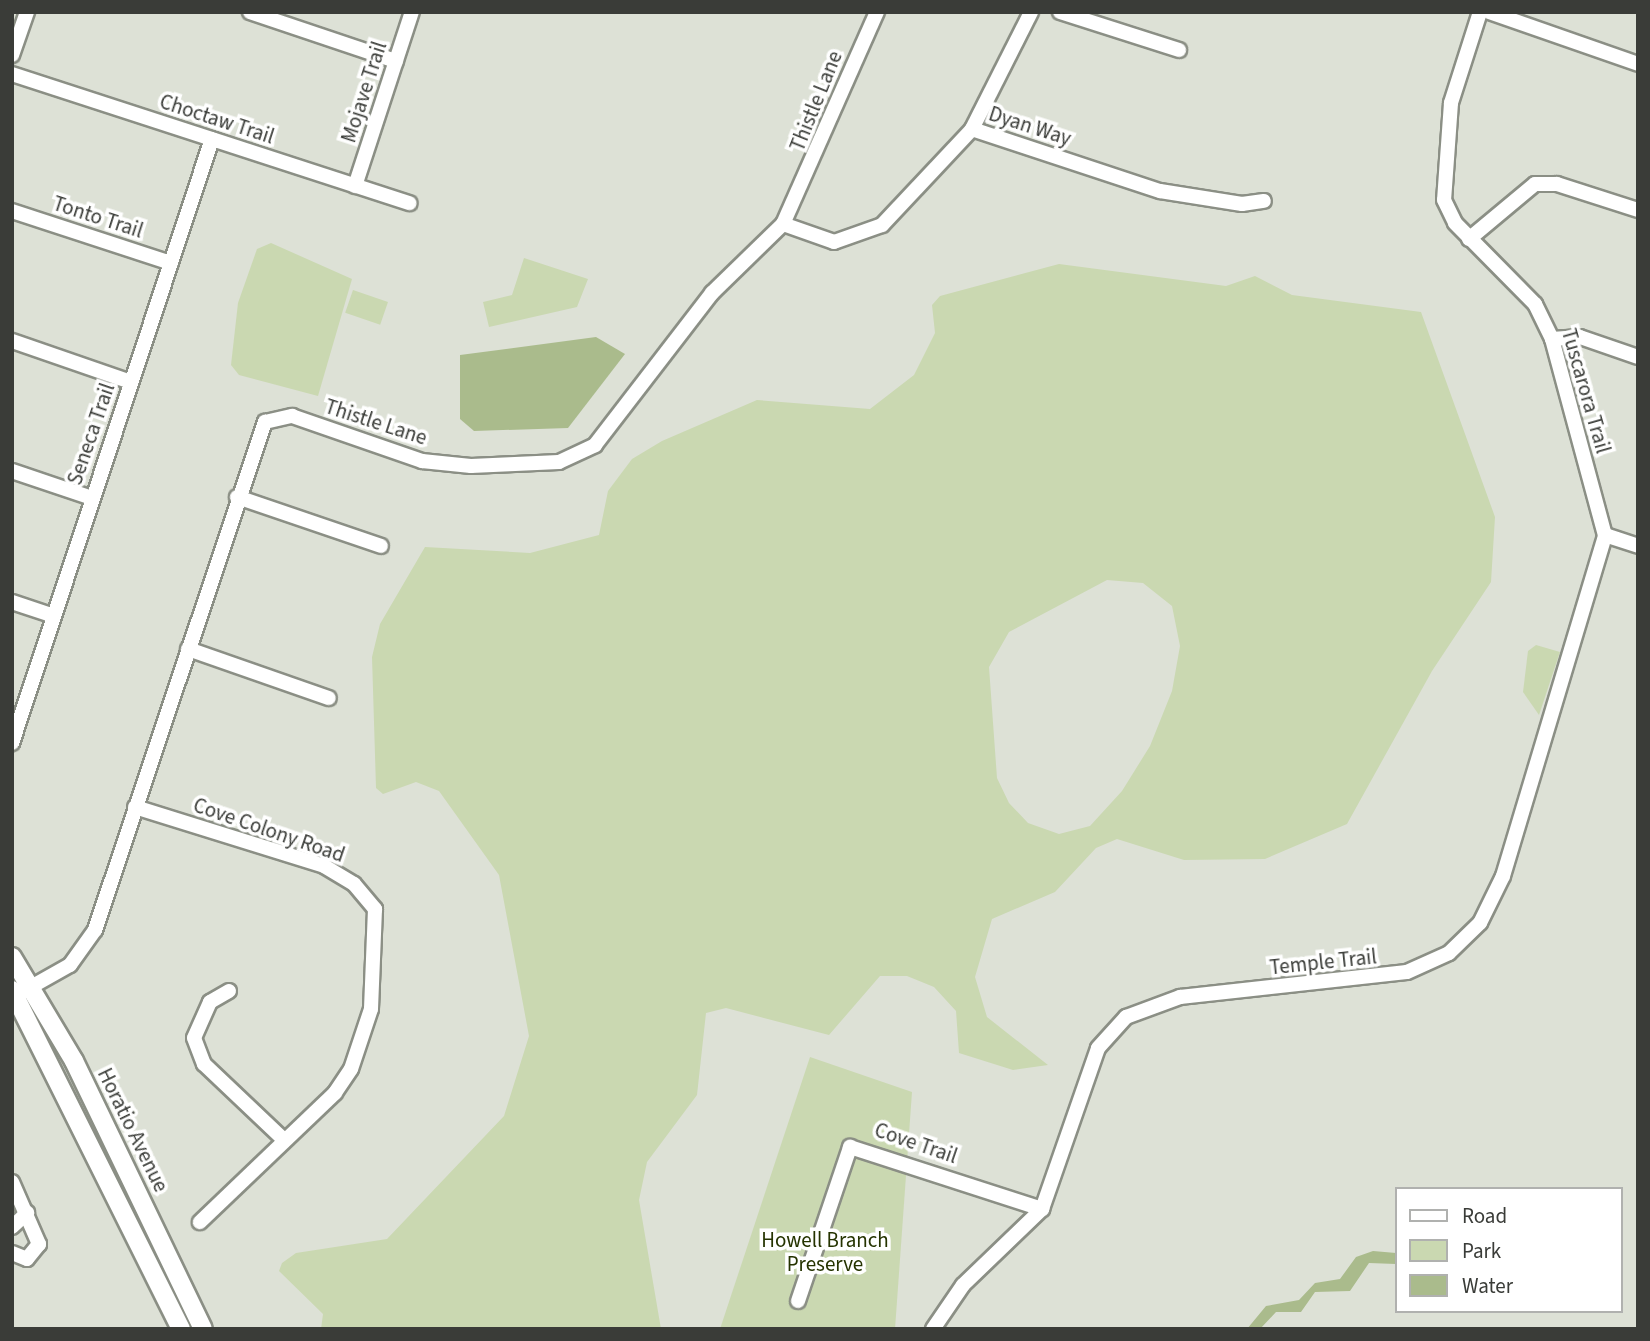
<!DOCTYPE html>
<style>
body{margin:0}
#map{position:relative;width:1650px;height:1341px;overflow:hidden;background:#dde1d6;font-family:"Source Sans 3",sans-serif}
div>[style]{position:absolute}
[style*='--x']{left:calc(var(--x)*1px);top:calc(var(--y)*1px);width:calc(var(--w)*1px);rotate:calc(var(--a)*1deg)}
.green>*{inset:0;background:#cad8b1;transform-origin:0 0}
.water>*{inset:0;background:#aabb8c}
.roads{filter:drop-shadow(2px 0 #8b8f85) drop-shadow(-2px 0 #8b8f85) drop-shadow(0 2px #8b8f85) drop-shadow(0 -2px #8b8f85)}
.minor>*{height:14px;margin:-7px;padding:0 7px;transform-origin:7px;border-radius:7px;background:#fff}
.major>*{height:18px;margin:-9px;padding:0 9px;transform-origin:9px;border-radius:9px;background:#fff}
span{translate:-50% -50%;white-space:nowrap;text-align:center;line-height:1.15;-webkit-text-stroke:7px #fff;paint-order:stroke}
.street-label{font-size:21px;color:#3a3c38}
.park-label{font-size:21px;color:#253300}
.frame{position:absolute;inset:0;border:14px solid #3a3c38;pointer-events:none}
.legend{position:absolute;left:1395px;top:1187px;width:228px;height:126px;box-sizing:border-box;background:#fff;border:2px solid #b0b1af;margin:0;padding:9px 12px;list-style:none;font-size:21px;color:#3a3c38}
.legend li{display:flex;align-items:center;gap:14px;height:35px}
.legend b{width:35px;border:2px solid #b0b1af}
</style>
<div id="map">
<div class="green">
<div style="clip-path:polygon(271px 243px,352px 279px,318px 396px,239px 375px,231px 365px,238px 303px,257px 249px)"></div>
<div style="clip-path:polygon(524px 258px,588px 279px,577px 307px,489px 327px,483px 302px,512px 295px)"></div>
<div style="clip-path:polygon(evenodd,1059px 264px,1226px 286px,1255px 276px,1292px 295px,1421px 312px,1495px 517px,1491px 582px,1432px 671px,1347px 824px,1265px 859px,1184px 860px,1117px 839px,1096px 848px,1055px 892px,992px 919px,975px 977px,987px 1017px,1048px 1065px,1013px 1070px,959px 1053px,956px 1011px,934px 987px,907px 976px,880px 976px,829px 1035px,726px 1008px,706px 1013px,697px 1095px,647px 1162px,639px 1200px,661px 1329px,321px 1329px,323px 1314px,279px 1271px,282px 1263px,296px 1253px,387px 1239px,504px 1116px,529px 1036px,499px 875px,439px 791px,416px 782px,383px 794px,376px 788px,372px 657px,380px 624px,425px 547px,530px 553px,599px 535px,608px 491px,632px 459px,662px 441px,757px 400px,870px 409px,914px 375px,935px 333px,932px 305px,940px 296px,1059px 264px,1107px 580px,1143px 583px,1172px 606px,1180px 646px,1172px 691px,1150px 746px,1122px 791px,1090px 826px,1059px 834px,1028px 823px,1009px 803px,997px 778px,989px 667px,1009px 632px,1107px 580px)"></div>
<div style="left:353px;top:290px;width:37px;height:24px;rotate:19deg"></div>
<div style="clip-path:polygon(1536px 645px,1560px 652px,1539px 715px,1523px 692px,1528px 651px)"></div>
<div style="clip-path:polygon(810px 1057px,912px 1092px,895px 1329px,720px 1329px)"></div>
</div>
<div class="water">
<div style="clip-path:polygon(596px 337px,625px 354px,568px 428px,474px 431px,460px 419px,460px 355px)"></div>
<div style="clip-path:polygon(1373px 1251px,1396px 1253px,1396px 1264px,1369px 1263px,1350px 1291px,1315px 1292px,1301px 1312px,1276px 1312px,1260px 1329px,1247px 1329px,1266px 1306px,1299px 1300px,1315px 1283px,1340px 1279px,1356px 1257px)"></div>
</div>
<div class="roads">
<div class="minor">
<div style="--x:250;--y:12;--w:154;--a:18.6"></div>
<div style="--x:1060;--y:12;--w:125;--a:17.7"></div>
<div style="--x:1480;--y:12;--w:96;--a:107.7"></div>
<div style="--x:1451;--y:103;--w:97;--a:94.1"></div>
<div style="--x:1444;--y:200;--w:25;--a:64"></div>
<div style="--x:1455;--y:223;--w:114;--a:45.4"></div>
<div style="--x:1535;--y:304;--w:39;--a:64"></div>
<div style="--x:1552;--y:339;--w:203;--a:74.9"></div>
<div style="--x:1489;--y:12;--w:158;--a:19.2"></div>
<div style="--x:12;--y:55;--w:46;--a:-70.8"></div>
<div style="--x:12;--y:74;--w:418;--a:18"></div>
<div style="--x:972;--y:129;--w:198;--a:18.3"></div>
<div style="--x:1160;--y:191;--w:83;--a:9"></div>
<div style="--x:1242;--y:204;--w:22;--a:-8"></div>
<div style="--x:355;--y:186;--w:183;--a:-71.9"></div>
<div style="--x:12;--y:211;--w:167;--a:18.1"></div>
<div style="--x:783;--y:224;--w:54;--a:19.4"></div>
<div style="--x:834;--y:242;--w:51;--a:-19.5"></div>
<div style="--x:882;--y:225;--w:132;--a:-46.8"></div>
<div style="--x:972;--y:129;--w:131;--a:-63.2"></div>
<div style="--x:1469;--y:239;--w:86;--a:-39.8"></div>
<div style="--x:1535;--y:184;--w:22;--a:0"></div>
<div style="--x:1557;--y:184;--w:85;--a:17.8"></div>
<div style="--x:1552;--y:339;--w:28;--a:-4"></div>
<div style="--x:1580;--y:337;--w:61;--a:19"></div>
<div style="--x:12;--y:341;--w:126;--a:19"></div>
<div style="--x:12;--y:471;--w:84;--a:18.6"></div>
<div style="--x:237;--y:497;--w:152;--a:18.8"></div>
<div style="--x:1605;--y:535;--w:35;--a:18"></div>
<div style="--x:12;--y:602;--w:44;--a:18.4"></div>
<div style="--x:188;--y:649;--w:149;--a:19.2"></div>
<div style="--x:12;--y:743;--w:636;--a:-71.68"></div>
<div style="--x:135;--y:807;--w:198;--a:17.3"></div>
<div style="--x:324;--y:866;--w:35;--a:31"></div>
<div style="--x:354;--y:884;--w:33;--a:50"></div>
<div style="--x:375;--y:909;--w:100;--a:92.3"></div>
<div style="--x:371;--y:1009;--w:63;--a:108.4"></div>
<div style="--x:351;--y:1069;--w:29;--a:124"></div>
<div style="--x:335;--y:1093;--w:187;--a:136.3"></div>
<div style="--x:229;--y:991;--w:22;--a:150"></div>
<div style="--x:210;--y:1002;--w:39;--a:114"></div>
<div style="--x:194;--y:1038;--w:28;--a:69"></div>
<div style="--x:204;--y:1064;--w:109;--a:43.5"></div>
<div style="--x:22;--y:992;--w:55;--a:-29.4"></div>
<div style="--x:70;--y:965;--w:43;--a:-54.5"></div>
<div style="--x:95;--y:930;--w:536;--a:-71.5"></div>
<div style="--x:265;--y:422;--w:28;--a:-13"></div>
<div style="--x:292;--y:416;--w:138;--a:19.1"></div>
<div style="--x:422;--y:461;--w:49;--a:5.8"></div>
<div style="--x:471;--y:466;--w:88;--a:-2.6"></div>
<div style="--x:559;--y:462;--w:40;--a:-25"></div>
<div style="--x:595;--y:445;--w:192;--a:-52.4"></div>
<div style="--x:712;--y:293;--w:99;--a:-44.2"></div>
<div style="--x:783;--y:224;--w:232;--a:-66.1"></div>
<div style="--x:12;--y:1182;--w:68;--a:66.5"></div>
<div style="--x:39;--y:1244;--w:19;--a:129"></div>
<div style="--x:27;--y:1259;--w:16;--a:-158"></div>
<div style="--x:12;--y:1227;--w:21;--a:-43"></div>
<div style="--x:798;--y:1301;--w:163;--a:-71.3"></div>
<div style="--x:850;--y:1147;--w:202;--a:17.9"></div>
<div style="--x:933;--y:1329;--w:53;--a:-55.7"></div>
<div style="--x:963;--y:1285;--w:110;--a:-43.9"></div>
<div style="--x:1042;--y:1209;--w:170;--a:-70.8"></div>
<div style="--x:1098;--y:1048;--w:42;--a:-47.9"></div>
<div style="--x:1126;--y:1017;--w:58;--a:-20.3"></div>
<div style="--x:1180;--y:997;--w:228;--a:-6.3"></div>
<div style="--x:1407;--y:972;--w:46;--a:-24.3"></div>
<div style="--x:1449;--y:953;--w:43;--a:-44.1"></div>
<div style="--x:1480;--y:923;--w:52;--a:-63.9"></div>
<div style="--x:1503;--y:876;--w:356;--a:-73.3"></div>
</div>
<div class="major">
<div style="--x:12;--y:957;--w:121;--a:59.2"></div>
<div style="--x:74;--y:1061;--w:297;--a:64.3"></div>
<div style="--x:12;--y:990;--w:379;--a:63.5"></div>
</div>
</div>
<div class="street-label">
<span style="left:364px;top:92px;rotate:-72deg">Mojave Trail</span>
<span style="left:816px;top:101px;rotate:-68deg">Thistle Lane</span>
<span style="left:217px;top:119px;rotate:18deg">Choctaw Trail</span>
<span style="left:1030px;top:126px;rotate:18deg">Dyan Way</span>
<span style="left:98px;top:217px;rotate:18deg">Tonto Trail</span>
<span style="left:1586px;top:391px;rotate:74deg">Tuscarora Trail</span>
<span style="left:376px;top:422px;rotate:18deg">Thistle Lane</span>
<span style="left:91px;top:434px;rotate:-71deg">Seneca Trail</span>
<span style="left:269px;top:830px;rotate:19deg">Cove Colony Road</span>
<span style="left:1323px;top:962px;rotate:-6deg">Temple Trail</span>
<span style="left:133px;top:1130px;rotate:64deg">Horatio Avenue</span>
<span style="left:916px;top:1143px;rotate:19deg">Cove Trail</span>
</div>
<div class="park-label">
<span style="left:825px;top:1252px">Howell Branch<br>Preserve</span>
</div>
<div class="frame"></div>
<ul class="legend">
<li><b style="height:9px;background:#fff"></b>Road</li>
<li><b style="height:19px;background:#cad8b1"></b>Park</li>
<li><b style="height:19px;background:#aabb8c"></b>Water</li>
</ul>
</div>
